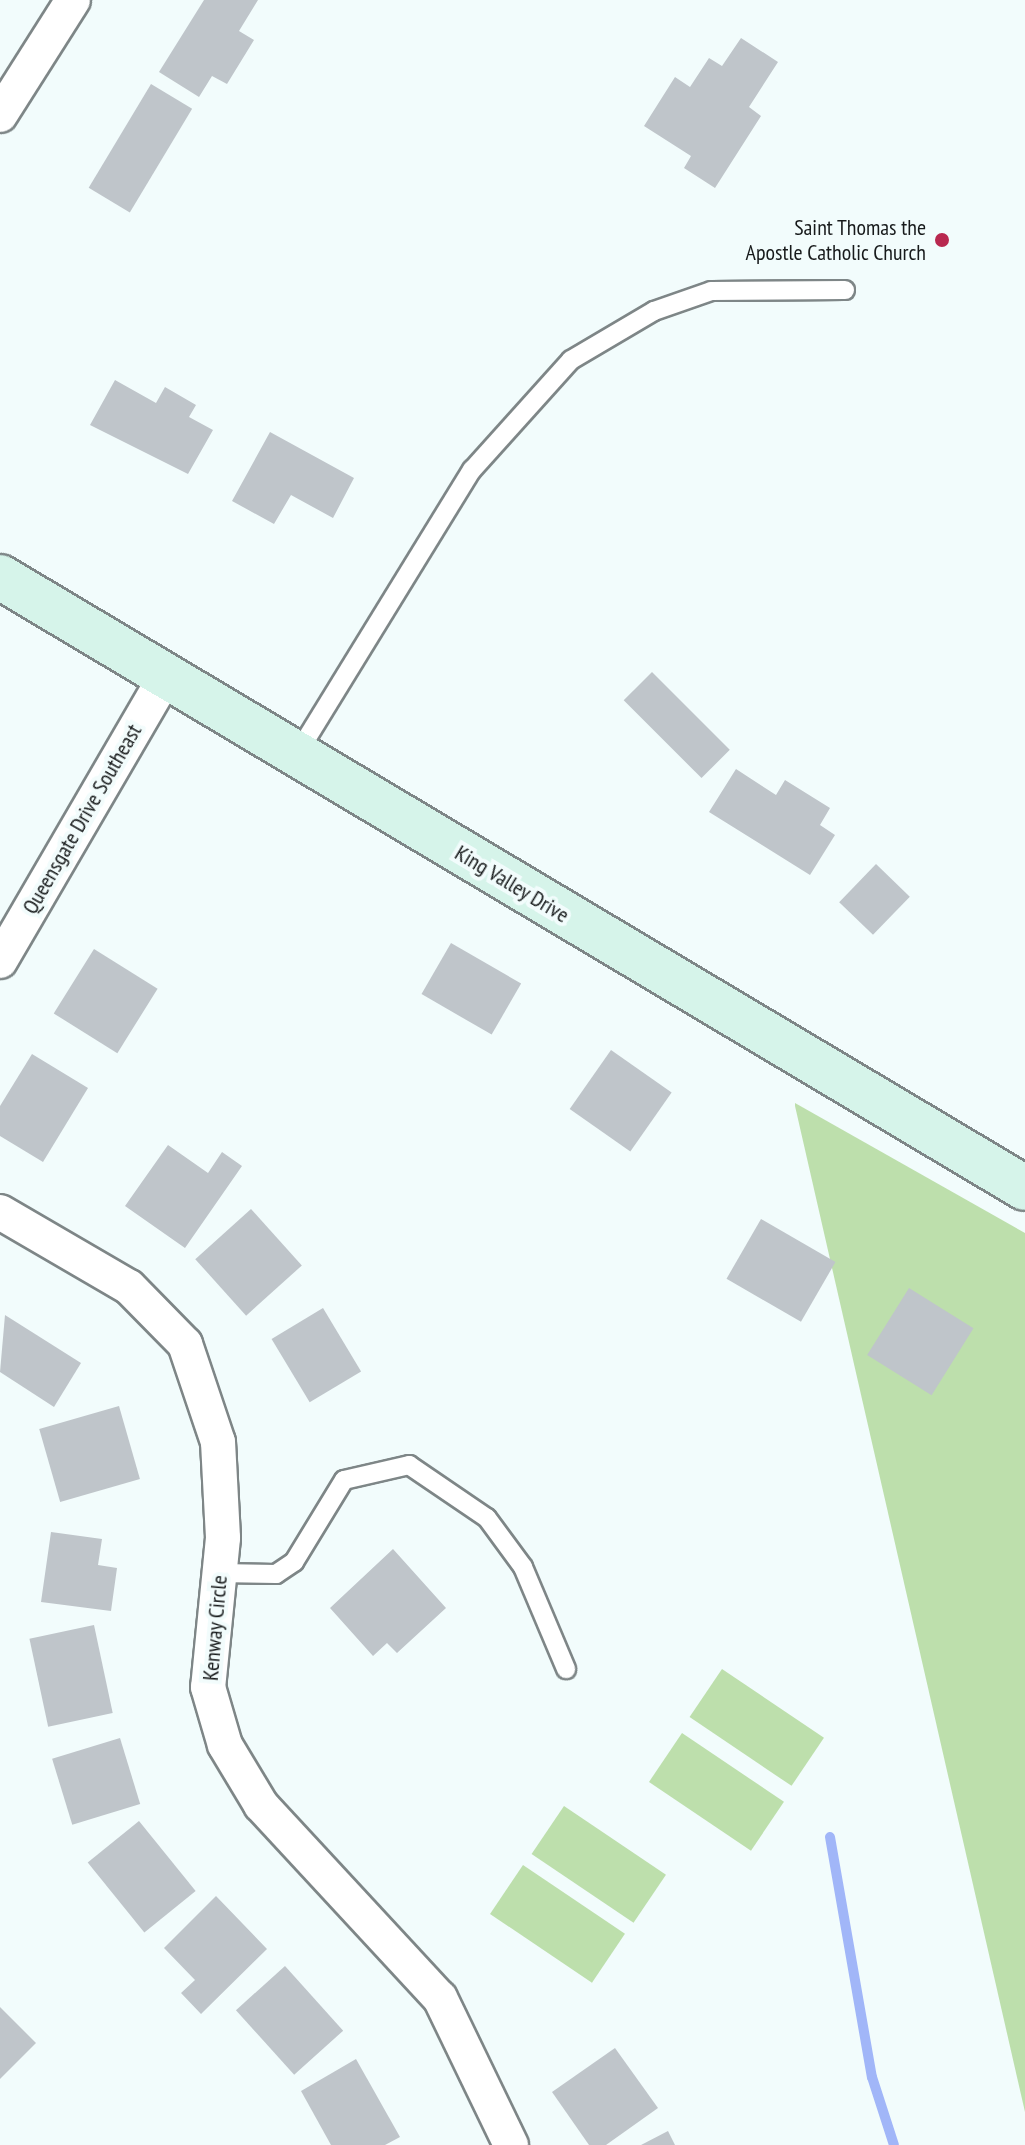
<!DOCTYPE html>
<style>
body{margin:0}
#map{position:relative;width:1025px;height:2145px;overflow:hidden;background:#f2fcfc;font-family:"PT Sans Narrow",sans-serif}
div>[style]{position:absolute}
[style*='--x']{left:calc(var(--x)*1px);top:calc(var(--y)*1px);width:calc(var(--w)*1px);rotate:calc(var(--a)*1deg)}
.green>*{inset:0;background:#bddfac;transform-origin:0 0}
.stream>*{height:10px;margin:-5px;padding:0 5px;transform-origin:5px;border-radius:5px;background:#a1b6f8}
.building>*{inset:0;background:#bfc5ca;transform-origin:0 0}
.roads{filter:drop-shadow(2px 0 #7e8687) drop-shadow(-2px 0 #7e8687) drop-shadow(0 2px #7e8687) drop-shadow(0 -2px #7e8687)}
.lane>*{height:18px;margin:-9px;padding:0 9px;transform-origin:9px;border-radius:9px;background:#fff}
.street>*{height:34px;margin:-17px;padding:0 17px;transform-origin:17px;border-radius:17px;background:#fff}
.secondary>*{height:44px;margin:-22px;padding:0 22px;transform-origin:22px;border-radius:22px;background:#d6f4ea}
.dots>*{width:22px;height:22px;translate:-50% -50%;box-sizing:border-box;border:4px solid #f2fcfc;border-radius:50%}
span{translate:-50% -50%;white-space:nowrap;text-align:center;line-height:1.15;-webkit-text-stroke:8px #f2fcfc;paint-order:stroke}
.poi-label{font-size:22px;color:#171a1b}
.right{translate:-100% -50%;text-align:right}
.street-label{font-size:22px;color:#171a1b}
</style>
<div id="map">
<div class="green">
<div style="clip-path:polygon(795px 1103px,1025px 1233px,1025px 2112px,795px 1106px)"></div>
<div style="left:722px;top:1669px;width:123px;height:58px;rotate:34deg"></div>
<div style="left:682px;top:1733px;width:123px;height:59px;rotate:34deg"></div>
<div style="left:564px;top:1806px;width:123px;height:58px;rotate:34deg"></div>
<div style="left:523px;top:1865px;width:123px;height:59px;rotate:34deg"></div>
</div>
<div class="stream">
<div style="--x:830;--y:1837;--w:244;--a:80.1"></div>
<div style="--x:872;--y:2077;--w:71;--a:72.1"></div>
</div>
<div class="building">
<div style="clip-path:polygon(204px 0,258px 0,239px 31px,254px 40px,227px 84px,212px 76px,199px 97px,159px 72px)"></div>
<div style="clip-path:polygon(741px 38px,778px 62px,749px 107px,761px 116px,715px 188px,684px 168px,691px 156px,644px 126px,675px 77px,690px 87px,709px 58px,722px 66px)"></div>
<div style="left:151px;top:84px;width:48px;height:121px;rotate:31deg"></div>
<div style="clip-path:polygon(115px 380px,156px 403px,165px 387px,196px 405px,189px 417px,213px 430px,188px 474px,90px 425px)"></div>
<div style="clip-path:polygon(270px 432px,354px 478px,333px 518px,291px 495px,274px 524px,232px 501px)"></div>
<div style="left:652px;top:672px;width:110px;height:40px;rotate:45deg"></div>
<div style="clip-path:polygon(736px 769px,776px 795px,785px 780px,830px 808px,820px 825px,835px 835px,810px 875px,709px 812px)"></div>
<div style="left:876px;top:864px;width:47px;height:53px;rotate:44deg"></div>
<div style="left:451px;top:943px;width:81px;height:59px;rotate:30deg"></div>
<div style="left:94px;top:949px;width:75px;height:76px;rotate:32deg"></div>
<div style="left:611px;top:1050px;width:74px;height:72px;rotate:35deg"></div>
<div style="clip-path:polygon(32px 1054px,88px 1088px,43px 1162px,0 1136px,0 1106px)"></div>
<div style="clip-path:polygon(168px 1145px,208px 1173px,222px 1152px,242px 1166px,185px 1248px,125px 1206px)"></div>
<div style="left:251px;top:1209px;width:76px;height:75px;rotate:48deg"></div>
<div style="left:761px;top:1219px;width:86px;height:69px;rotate:30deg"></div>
<div style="left:909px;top:1288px;width:76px;height:79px;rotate:32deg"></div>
<div style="left:323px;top:1308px;width:74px;height:60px;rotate:59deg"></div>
<div style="clip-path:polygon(5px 1315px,81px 1363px,54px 1407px,0 1372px)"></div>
<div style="left:119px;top:1406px;width:76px;height:83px;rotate:74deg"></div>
<div style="clip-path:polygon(51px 1532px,102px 1539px,98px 1565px,117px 1568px,111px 1611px,41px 1602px)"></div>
<div style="clip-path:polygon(393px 1549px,446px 1608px,397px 1653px,387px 1643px,373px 1656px,330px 1608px)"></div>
<div style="left:94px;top:1625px;width:90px;height:66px;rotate:78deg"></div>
<div style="left:120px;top:1738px;width:69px;height:71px;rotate:73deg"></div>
<div style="left:139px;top:1821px;width:90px;height:66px;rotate:51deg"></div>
<div style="clip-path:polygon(216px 1896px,267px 1949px,201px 2014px,181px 1993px,195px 1980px,164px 1948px)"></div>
<div style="left:285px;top:1966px;width:87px;height:66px;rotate:48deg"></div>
<div style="clip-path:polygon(0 2007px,36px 2043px,0 2079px)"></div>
<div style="clip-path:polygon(615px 2048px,658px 2108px,606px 2145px,589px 2145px,552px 2092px)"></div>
<div style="clip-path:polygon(356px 2059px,400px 2137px,385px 2145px,331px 2145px,301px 2091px)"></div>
<div style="clip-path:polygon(668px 2131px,675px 2145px,641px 2145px)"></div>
</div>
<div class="roads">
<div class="lane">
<div style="--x:297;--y:754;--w:334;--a:-58.4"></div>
<div style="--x:472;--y:470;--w:148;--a:-48"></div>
<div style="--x:571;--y:360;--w:96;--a:-30.6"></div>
<div style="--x:654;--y:311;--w:60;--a:-19.3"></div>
<div style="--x:711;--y:291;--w:134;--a:-0.4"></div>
<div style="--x:219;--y:1573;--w:57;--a:1"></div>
<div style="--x:276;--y:1574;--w:22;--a:-34"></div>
<div style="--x:294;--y:1562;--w:96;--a:-58.6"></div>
<div style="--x:344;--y:1480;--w:67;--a:-13"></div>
<div style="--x:409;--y:1465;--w:94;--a:34.2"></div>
<div style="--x:487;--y:1518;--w:61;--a:53.7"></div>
<div style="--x:523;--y:1567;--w:111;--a:67.1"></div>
</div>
<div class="street">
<div style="--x:0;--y:115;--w:136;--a:-57.6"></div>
<div style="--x:0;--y:961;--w:328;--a:-59.8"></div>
<div style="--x:0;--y:1212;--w:149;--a:30.2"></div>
<div style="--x:129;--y:1287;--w:80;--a:45.5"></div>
<div style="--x:185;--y:1344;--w:103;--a:71.4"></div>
<div style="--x:218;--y:1442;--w:96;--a:87"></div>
<div style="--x:223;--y:1538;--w:150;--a:95.7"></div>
<div style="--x:208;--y:1687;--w:60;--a:73.7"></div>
<div style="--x:225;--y:1745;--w:70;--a:59"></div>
<div style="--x:261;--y:1805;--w:263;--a:47.2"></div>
<div style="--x:440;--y:1998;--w:163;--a:64.2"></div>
</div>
<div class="secondary">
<div style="--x:0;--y:577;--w:1193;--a:30.8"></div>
</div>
</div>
<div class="dots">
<div style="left:942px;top:240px;background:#b8284f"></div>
</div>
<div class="poi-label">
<span class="right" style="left:926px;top:240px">Saint Thomas the<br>Apostle Catholic Church</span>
</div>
<div class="street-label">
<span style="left:82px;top:819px;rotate:-60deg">Queensgate Drive Southeast</span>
<span style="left:512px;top:884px;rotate:31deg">King Valley Drive</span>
<span style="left:215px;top:1628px;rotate:-85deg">Kenway Circle</span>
</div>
</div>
